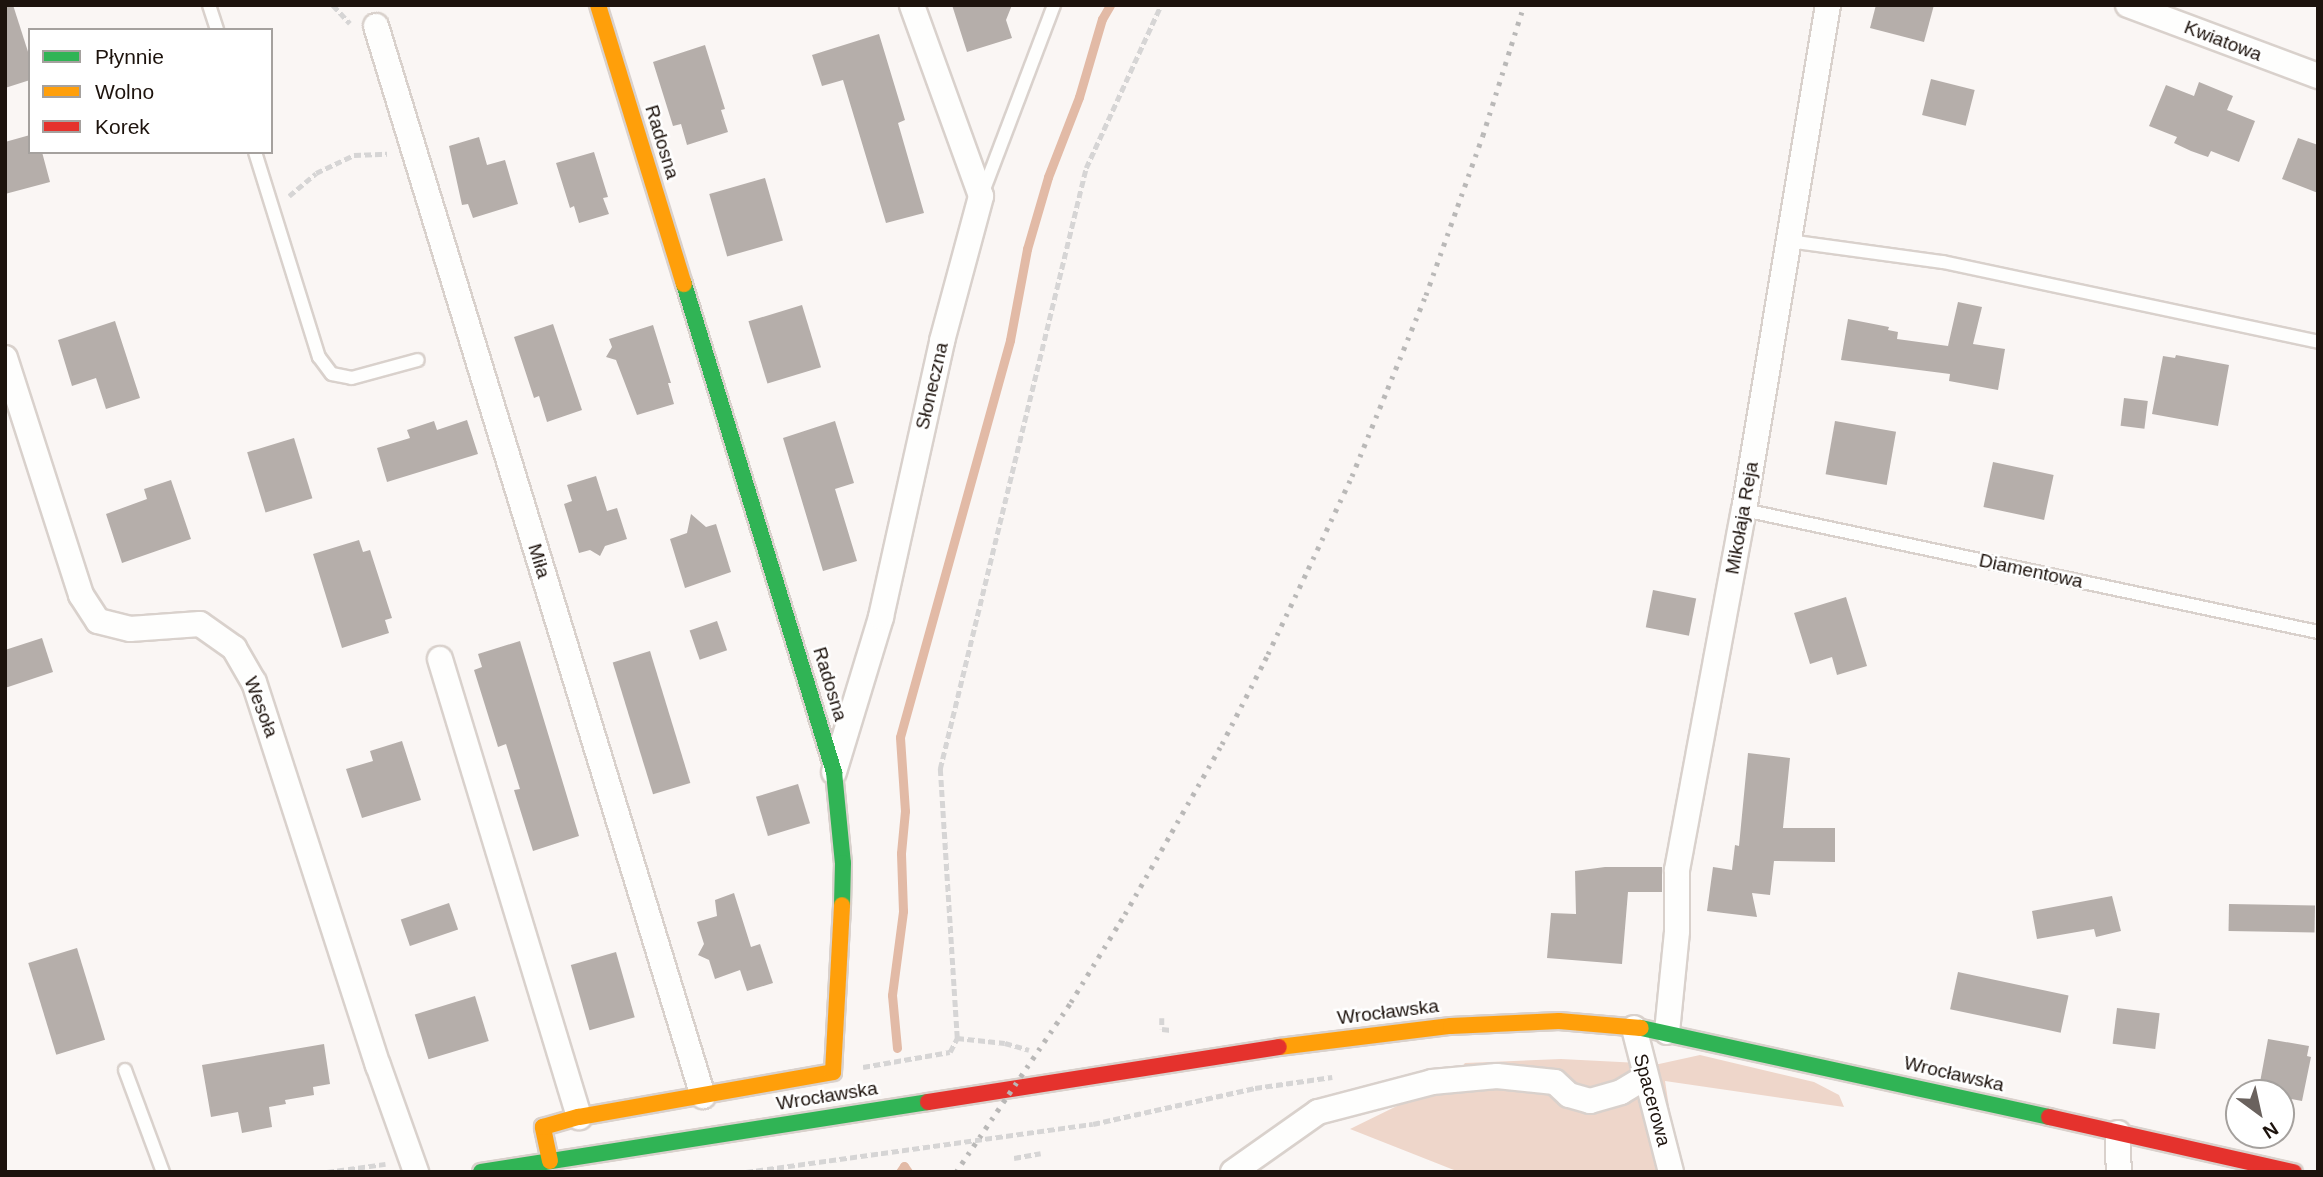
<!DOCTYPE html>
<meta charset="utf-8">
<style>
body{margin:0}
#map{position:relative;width:2323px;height:1177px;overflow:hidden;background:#faf6f4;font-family:Helvetica,sans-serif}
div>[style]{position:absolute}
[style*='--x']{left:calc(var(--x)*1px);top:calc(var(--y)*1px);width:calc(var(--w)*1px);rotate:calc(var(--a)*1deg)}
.green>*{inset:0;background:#eed6ca}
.stream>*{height:9px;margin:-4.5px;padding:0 4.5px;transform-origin:4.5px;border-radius:4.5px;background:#e2baa6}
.building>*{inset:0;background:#b5aeaa;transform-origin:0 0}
.path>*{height:4.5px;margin-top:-2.25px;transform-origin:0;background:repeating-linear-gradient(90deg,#d6d5d5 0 7px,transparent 0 10.5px)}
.roads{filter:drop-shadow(2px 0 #d9d1cc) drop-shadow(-2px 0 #d9d1cc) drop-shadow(0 2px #d9d1cc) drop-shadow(0 -2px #d9d1cc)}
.lane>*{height:12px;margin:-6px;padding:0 6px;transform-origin:6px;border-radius:6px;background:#fefefd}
.street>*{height:24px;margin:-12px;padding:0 12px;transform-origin:12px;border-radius:12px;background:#fefefd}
.fast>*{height:16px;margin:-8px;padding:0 8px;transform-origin:8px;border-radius:8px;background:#30b455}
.slow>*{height:16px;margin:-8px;padding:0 8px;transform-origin:8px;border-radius:8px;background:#ff9f0a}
.jam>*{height:16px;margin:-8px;padding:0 8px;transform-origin:8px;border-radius:8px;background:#e5322d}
.rail>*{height:5px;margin-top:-2.5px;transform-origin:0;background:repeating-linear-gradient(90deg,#b9b8b7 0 3.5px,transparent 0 10.5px)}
span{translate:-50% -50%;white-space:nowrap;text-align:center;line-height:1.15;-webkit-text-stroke:5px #fff;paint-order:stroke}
.street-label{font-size:19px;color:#1d130d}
.frame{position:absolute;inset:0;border:7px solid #1d130d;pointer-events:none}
.legend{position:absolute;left:28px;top:28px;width:245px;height:126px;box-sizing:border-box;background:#fff;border:2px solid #a5a19e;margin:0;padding:9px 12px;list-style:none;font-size:21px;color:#1d130d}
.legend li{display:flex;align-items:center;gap:14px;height:35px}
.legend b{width:35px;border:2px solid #a5a19e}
.north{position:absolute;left:2225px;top:1079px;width:70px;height:70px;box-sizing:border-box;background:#fff;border:2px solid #a5a19e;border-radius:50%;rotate:147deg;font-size:19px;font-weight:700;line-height:28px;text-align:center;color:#1d130d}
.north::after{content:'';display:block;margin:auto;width:24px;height:32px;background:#6a625e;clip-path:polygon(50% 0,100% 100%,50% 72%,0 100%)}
</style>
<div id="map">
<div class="green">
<div style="clip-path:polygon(1700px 1055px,1814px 1082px,1839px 1095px,1844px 1107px,1665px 1081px,1679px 1172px,1459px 1172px,1350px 1129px,1401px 1104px,1441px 1092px,1465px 1063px,1561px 1059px,1659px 1064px)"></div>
</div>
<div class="stream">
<div style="--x:897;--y:1048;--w:53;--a:-95.4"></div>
<div style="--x:892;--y:995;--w:85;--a:-82.5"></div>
<div style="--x:903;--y:911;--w:58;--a:-92"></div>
<div style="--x:901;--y:853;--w:42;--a:-84.6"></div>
<div style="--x:905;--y:811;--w:74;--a:-93.9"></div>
<div style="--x:900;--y:737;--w:412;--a:-74.5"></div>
<div style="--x:1010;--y:340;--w:93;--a:-79.4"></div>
<div style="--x:1027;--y:249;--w:75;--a:-73.7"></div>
<div style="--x:1048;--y:177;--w:86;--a:-68.8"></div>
<div style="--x:1079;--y:97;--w:81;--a:-73.6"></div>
<div style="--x:1102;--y:19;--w:16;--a:-60"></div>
<div style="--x:900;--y:1172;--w:7;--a:-56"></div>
<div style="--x:904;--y:1166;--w:7;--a:56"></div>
</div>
<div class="building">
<div style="clip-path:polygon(5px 5px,13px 5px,30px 58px,30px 80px,5px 88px)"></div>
<div style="clip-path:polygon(952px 5px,1012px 5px,1006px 20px,1012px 38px,967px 52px)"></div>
<div style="clip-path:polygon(1876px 5px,1934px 5px,1924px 42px,1870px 28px)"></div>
<div style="clip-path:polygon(879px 34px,905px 120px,898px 123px,924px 213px,886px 223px,843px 80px,822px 86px,812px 55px)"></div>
<div style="clip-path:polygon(705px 45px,725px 109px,721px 110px,728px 132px,687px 145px,681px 124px,673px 126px,653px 62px)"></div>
<div style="left:1931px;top:79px;width:45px;height:37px;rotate:14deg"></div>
<div style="clip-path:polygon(2199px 82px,2233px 96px,2227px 110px,2255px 121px,2239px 162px,2211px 151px,2208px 157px,2191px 151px,2174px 143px,2177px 137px,2149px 126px,2166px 85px,2194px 96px)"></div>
<div style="clip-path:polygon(30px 135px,30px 152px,42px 152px,50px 182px,5px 194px,5px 142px)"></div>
<div style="clip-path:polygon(479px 137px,487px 165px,505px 160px,518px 204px,473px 218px,468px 204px,462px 205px,449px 146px)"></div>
<div style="clip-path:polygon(2298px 138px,2318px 145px,2318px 193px,2282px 179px)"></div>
<div style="clip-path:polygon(594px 152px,608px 197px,603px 198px,609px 214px,579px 223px,574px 206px,570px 208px,556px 163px)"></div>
<div style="left:765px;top:178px;width:65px;height:58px;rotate:74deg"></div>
<div style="clip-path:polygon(1958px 302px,1982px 307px,1973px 344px,2005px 349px,1998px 390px,1949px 381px,1950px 374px,1841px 360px,1848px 319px,1889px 327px,1888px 330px,1898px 332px,1897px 339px,1948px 346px)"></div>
<div style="left:802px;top:305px;width:65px;height:56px;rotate:73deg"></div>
<div style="clip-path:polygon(115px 321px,140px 398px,106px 409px,96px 378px,72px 386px,58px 340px)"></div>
<div style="clip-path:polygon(553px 324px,582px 410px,547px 422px,539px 396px,534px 398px,514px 337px)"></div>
<div style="clip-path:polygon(653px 325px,671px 383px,668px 383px,674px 404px,637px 415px,616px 360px,606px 357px,612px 347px,609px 339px)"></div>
<div style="clip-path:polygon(2176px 355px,2229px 365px,2218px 426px,2152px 414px,2163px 356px,2175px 358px)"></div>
<div style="left:2124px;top:398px;width:24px;height:28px;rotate:7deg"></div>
<div style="clip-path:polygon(467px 420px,478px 454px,387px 482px,377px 448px,410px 438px,407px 430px,434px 421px,437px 430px)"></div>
<div style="clip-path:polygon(835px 421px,854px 483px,835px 489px,857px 561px,823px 571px,783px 438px)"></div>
<div style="left:1835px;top:421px;width:62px;height:54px;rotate:10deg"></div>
<div style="left:294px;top:438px;width:63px;height:49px;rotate:73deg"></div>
<div style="left:1993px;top:462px;width:62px;height:46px;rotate:12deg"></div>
<div style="clip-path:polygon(596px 476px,607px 511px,617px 508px,627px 539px,605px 546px,600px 556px,590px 550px,579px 553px,564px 504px,572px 501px,567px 485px)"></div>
<div style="clip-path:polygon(171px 480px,191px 539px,122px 563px,106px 514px,147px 499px,144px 489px)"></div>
<div style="clip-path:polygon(691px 514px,706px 527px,716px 524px,731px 572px,685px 588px,670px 539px,687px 533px)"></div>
<div style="clip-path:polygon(359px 540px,363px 552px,370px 550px,392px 618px,385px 620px,389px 633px,342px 648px,313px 554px)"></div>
<div style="left:1653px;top:590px;width:44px;height:38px;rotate:11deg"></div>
<div style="clip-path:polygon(1846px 597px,1867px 666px,1837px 675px,1832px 657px,1810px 664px,1794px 613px)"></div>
<div style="left:717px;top:621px;width:31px;height:29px;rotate:71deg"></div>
<div style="clip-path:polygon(42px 638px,53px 672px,5px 688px,5px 650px)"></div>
<div style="clip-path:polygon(520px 641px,579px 836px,533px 851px,514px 790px,520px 789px,506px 744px,498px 747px,474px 670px,482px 667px,478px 654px)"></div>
<div style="left:650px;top:651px;width:138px;height:39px;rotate:73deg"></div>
<div style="clip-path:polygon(402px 741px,421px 800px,362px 818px,346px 769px,373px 761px,370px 751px)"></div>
<div style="clip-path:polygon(1748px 753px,1790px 758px,1783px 828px,1835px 828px,1835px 862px,1774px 861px,1770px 895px,1752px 893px,1757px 917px,1707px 911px,1713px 867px,1732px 870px,1735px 845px,1739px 846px)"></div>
<div style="left:798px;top:784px;width:41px;height:44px;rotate:73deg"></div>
<div style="clip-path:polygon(1605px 867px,1662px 867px,1662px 892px,1628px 892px,1622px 964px,1547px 958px,1551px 913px,1576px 914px,1575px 871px)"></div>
<div style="clip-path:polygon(734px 893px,751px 947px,760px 944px,773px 983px,747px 991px,740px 970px,715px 979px,709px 960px,698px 955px,704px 944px,697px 922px,717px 916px,715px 900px)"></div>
<div style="clip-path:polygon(2112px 896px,2121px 931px,2096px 937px,2094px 929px,2037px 939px,2032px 911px)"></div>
<div style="left:449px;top:903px;width:28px;height:51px;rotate:71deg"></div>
<div style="left:2229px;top:904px;width:86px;height:27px;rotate:1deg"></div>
<div style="left:77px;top:948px;width:96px;height:51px;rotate:73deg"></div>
<div style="left:616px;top:952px;width:68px;height:47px;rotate:74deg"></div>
<div style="left:1958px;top:972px;width:113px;height:38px;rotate:12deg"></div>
<div style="left:475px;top:996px;width:47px;height:63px;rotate:73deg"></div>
<div style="left:2117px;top:1008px;width:43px;height:36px;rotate:7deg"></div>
<div style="clip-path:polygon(2268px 1039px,2309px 1046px,2307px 1056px,2311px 1057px,2302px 1101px,2281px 1097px,2281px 1093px,2258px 1093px)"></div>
<div style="clip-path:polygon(324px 1044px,330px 1084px,313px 1087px,314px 1095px,285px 1100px,286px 1104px,269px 1107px,272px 1127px,242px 1133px,238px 1112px,211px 1117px,202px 1065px)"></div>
</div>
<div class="path">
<div style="--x:333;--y:5;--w:25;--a:47"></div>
<div style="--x:289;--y:196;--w:35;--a:-40"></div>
<div style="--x:316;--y:173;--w:42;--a:-25.3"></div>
<div style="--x:354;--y:155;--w:33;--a:-2"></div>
<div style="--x:1162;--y:1018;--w:11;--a:90"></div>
<div style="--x:1162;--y:1029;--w:9;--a:6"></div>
<div style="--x:957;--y:1038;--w:48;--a:5.9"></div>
<div style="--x:1005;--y:1043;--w:25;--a:16"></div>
<div style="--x:863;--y:1067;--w:88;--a:-9.8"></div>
<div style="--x:950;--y:1052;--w:16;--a:-63"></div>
<div style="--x:957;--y:1038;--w:270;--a:-93.6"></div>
<div style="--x:940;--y:769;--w:618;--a:-76.35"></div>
<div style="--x:1086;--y:168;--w:179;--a:-65.3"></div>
<div style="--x:1014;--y:1158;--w:27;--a:-10"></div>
<div style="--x:327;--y:1172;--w:59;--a:-7.9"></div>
<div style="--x:746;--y:1172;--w:350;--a:-7.9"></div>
<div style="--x:1093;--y:1124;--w:166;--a:-12.5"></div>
<div style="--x:1255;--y:1088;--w:78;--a:-8.1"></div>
</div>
<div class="roads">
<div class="lane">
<div style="--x:209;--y:5;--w:26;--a:72"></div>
<div style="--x:255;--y:152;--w:215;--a:72.7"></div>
<div style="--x:319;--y:357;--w:21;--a:53"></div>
<div style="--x:332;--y:374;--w:20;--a:11"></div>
<div style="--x:352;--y:378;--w:68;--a:-15.3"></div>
<div style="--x:983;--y:192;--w:200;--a:-69.2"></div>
<div style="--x:1789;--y:241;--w:155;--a:7.8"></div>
<div style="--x:1943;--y:262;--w:383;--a:12"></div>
<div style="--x:1744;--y:510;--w:587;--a:12"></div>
<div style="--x:125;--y:1070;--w:109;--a:69.6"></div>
</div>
<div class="street">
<div style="--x:2128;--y:5;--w:203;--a:20.5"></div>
<div style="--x:376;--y:26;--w:1119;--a:73.01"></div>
<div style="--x:5;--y:358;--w:249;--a:72.2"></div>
<div style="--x:81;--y:595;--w:31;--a:57"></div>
<div style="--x:98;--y:621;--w:33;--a:14"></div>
<div style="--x:130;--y:629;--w:70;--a:-4.1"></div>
<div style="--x:200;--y:624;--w:42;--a:35.2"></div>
<div style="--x:234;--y:648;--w:39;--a:60"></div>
<div style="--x:254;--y:682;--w:403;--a:72.1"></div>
<div style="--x:378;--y:1065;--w:114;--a:70.4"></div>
<div style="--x:440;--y:659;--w:479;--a:73.1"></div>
<div style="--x:834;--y:772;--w:162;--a:-73.1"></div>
<div style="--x:881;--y:617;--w:283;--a:-77.5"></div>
<div style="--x:942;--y:341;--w:150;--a:-74.9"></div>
<div style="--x:981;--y:196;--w:203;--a:-109.9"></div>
<div style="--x:1634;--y:1028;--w:149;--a:75.6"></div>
<div style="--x:1667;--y:1032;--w:101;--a:-84.3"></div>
<div style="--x:1677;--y:931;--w:61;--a:-90"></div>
<div style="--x:1677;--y:870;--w:366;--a:-79.5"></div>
<div style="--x:1744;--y:510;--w:512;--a:-80.56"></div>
<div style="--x:2118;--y:1133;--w:39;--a:89"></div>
<div style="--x:1233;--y:1172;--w:104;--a:-35.2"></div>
<div style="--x:1318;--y:1112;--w:118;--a:-14.7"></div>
<div style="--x:1432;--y:1082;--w:65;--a:-5.3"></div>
<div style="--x:1497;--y:1076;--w:58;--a:5.9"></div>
<div style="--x:1555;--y:1082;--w:19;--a:43"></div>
<div style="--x:1569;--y:1095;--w:22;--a:16"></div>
<div style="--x:1590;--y:1101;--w:32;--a:-16"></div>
<div style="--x:1621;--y:1092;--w:29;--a:-31"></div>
</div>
<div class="fast">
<div style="--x:684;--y:284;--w:511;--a:72.91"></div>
<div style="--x:834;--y:772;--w:91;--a:84.4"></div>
<div style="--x:843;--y:863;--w:42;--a:91.4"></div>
<div style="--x:1641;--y:1028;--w:418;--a:12.3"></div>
<div style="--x:481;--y:1172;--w:452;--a:-8.9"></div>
</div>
<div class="slow">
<div style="--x:598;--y:5;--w:292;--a:72.9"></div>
<div style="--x:1279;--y:1047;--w:173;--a:-7"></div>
<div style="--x:1451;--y:1026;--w:108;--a:-2.7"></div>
<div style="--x:1559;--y:1021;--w:82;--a:4.9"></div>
<div style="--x:550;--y:1161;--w:35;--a:-102"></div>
<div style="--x:543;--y:1127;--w:37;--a:-16"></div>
<div style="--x:579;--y:1117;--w:258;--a:-10"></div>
<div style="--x:833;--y:1072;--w:167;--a:-86.9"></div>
</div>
<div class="jam">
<div style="--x:928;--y:1102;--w:355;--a:-8.9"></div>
<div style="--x:2049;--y:1117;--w:251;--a:12.7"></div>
</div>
</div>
<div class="rail">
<div style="--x:956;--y:1172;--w:205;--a:-55.9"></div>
<div style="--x:1071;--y:1002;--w:103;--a:-58.5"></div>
<div style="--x:1125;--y:914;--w:196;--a:-60.3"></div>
<div style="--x:1222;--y:744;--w:101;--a:-62.9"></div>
<div style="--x:1268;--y:654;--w:197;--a:-64.7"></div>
<div style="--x:1352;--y:476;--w:196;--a:-67.8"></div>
<div style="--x:1426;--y:295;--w:170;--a:-70.4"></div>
<div style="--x:1483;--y:135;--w:136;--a:-72.5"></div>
</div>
<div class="street-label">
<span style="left:2223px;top:41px;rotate:21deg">Kwiatowa</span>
<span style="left:662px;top:142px;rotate:73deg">Radosna</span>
<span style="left:932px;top:386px;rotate:-77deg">Słoneczna</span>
<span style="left:1742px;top:518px;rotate:-80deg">Mikołaja Reja</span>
<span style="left:539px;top:561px;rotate:73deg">Miła</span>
<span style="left:2031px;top:571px;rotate:12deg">Diamentowa</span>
<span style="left:830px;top:684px;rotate:73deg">Radosna</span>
<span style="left:261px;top:707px;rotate:69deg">Wesoła</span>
<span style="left:1388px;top:1012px;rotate:-7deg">Wrocławska</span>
<span style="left:1954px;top:1074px;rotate:13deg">Wrocławska</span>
<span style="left:827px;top:1096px;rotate:-9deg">Wrocławska</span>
<span style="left:1652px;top:1100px;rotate:75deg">Spacerowa</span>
</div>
<div class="frame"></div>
<ul class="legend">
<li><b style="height:9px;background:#30b455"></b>Płynnie</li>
<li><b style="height:9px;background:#ff9f0a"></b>Wolno</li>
<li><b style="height:9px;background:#e5322d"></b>Korek</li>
</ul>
<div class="north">N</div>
</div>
